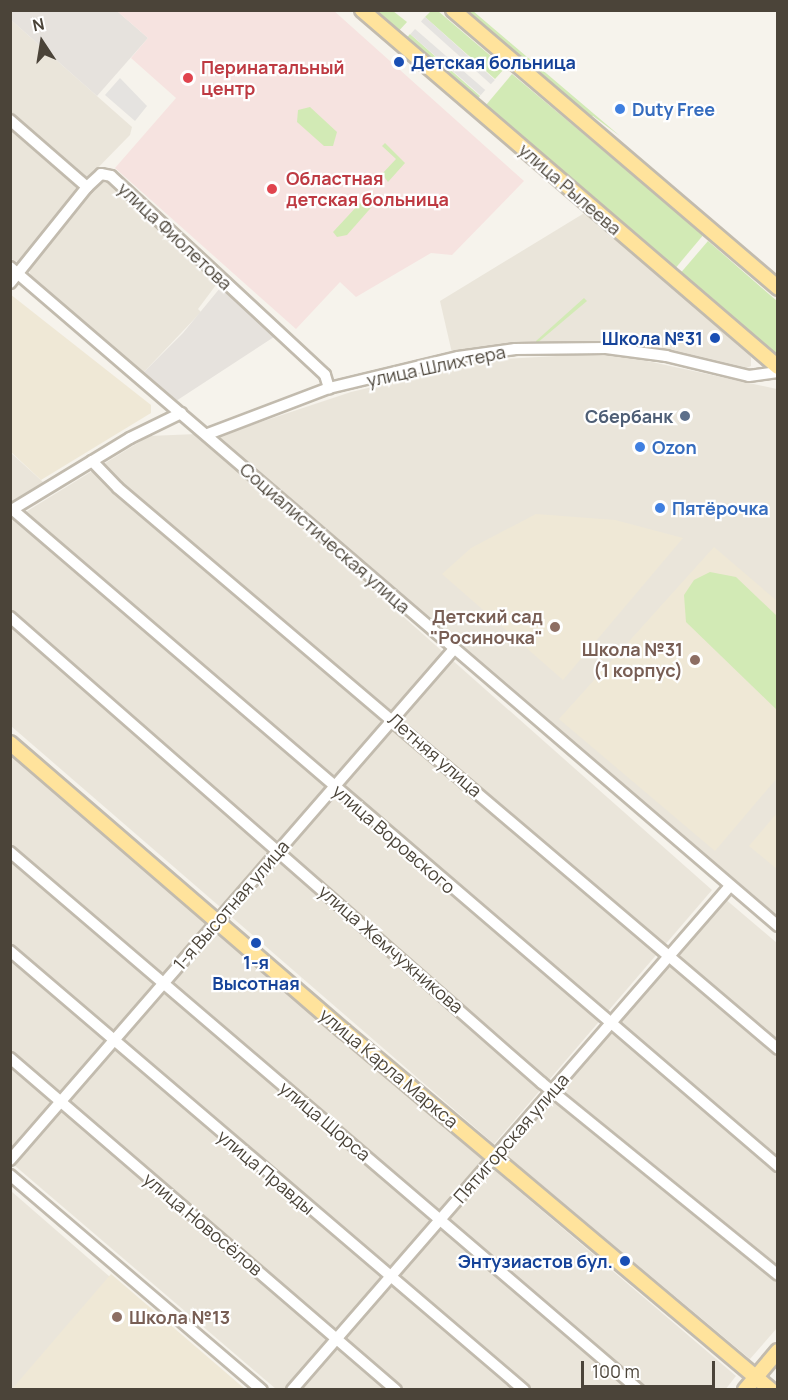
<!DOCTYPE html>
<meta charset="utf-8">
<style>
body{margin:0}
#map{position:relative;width:788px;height:1400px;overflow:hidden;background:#f6f3ec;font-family:Manrope,sans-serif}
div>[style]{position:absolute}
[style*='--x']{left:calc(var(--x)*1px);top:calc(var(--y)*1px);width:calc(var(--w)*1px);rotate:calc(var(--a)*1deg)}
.residential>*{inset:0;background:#eae5da}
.industrial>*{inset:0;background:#e6e2dd}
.education>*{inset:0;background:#efe8d6}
.medical>*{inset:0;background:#f6e3e0}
.green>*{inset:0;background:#d2eab5;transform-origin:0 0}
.parking>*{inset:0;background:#e5e3e0;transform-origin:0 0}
.roads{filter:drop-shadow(2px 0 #c2bbae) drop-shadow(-2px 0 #c2bbae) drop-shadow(0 2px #c2bbae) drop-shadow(0 -2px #c2bbae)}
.minor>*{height:10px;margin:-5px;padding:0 5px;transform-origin:5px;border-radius:5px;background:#fff}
.major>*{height:14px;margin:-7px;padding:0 7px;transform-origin:7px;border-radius:7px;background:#ffe39c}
.dots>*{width:16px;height:16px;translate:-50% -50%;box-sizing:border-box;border:3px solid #fff;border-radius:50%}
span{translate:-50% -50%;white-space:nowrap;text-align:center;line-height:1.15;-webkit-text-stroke:4.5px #fff;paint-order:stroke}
.transit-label{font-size:18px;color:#164399;font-weight:700}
.left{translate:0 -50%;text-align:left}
.right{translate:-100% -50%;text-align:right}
.health-label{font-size:18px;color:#be3a42;font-weight:700}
.shop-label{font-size:18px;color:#366cbe;font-weight:700}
.street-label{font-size:18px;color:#4b4439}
.service-label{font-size:18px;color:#4e5e75;font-weight:700}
.education-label{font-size:18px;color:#785e54;font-weight:700}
.frame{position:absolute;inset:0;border:12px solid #4b4439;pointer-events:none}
.north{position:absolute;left:12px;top:12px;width:60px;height:60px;-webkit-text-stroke:4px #fff;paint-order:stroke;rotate:348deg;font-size:16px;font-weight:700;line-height:24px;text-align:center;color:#4b4439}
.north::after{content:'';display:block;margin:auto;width:21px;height:27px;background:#4b4439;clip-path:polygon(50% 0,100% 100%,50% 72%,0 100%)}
.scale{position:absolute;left:581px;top:1361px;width:134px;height:27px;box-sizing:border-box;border:3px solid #4b4439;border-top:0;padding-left:8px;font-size:18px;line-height:21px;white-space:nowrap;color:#4b4439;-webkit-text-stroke:4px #fff;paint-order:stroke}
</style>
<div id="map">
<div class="residential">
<div style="clip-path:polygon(11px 20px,132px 127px,130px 135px,85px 181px,11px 116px)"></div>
<div style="clip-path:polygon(10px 124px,79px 188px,20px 263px,11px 259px)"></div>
<div style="clip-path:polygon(102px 179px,110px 179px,219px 281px,198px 309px,201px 312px,142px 374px,31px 276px,29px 270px,87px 192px)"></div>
<div style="clip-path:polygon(586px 212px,751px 357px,751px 366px,742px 370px,608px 343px,538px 344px,452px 353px,440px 301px)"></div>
<div style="clip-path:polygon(610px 353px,777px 389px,777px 915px,219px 436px,351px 392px,487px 360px)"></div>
<div style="clip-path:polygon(197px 434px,712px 890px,494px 1144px,11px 726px,11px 521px,149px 436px)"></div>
<div style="clip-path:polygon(10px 452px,43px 482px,11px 502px,10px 502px)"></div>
<div style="clip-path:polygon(11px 756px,207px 924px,11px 1150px)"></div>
<div style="clip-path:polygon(724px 898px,777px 943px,777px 1328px,750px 1359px,505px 1154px)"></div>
<div style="clip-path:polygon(217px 934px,736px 1376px,725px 1390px,276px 1389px,14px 1165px)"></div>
<div style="clip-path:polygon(11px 1191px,239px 1389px,11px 1389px)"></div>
</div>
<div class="industrial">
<div style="clip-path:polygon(11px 11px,117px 11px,148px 38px,97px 96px,11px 20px)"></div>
<div style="clip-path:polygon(226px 287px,277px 335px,176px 401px,142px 374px,183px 333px,220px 288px)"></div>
</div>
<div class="education">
<div style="clip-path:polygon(10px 294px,151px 405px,151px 413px,41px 480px,11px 452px)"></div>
<div style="clip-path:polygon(536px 514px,615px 520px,683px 538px,563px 680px,442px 574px,471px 548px)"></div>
<div style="clip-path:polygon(714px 547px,777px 601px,777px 778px,715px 851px,559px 719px)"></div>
<div style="clip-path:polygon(777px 813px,777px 869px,749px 846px)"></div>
<div style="clip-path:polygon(111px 1274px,245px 1389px,12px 1389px)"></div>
</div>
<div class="medical">
<div style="clip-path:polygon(333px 10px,524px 181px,452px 255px,431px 253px,356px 297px,340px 282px,296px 329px,115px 168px,176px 98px,131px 58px,148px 38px,117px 11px)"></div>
</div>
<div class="green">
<div style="clip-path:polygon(369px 11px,393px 11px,407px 22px,396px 34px)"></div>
<div style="clip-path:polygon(431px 11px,438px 11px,505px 68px,495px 79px,425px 17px)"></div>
<div style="clip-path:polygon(460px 11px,473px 11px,620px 136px,593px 116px,585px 118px)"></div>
<div style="clip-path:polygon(410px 34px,480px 96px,475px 102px,404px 41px)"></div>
<div style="left:512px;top:74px;width:250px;height:45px;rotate:40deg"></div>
<div style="clip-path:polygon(310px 107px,337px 132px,333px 146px,324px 146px,297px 122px,298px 110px)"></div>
<div style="clip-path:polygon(385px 143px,405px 163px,388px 182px,382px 174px,396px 159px,382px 146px)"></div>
<div style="clip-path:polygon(372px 190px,376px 202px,347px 235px,337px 237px,333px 232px)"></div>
<div style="clip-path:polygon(708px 241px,777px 301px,777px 364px,678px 276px)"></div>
<div style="clip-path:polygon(584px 298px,587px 301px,536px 344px,536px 341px)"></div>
<div style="clip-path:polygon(710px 572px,736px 577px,777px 616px,777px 710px,686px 622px,684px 595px,694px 580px)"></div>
</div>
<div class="parking">
<div style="left:425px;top:17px;width:94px;height:6px;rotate:42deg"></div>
<div style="left:415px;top:29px;width:93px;height:7px;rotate:41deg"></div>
<div style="clip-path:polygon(120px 78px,147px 106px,135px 121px,105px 95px)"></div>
</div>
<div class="roads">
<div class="minor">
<div style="--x:10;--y:120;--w:102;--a:41"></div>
<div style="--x:10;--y:267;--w:1012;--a:40.63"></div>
<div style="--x:10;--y:283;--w:123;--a:-51.3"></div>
<div style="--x:87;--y:187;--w:19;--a:-43"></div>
<div style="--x:101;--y:174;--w:10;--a:11"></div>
<div style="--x:111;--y:176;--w:292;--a:42.9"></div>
<div style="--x:325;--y:375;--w:14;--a:73"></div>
<div style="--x:208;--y:434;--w:129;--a:-20.8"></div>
<div style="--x:329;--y:388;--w:133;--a:-13.5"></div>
<div style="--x:458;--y:357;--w:58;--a:-8"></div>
<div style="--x:515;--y:349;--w:91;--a:-0.6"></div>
<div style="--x:606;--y:348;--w:61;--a:7.6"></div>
<div style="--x:666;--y:356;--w:85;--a:13.5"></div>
<div style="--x:749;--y:376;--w:29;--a:-8"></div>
<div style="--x:92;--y:461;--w:37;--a:46"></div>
<div style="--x:118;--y:488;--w:866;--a:40.36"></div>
<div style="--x:13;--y:510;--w:1008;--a:40.61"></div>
<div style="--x:10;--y:511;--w:140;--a:-31.3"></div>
<div style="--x:130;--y:438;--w:57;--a:-26.1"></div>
<div style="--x:10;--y:617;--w:707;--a:41.22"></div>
<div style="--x:542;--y:1083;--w:304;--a:39.1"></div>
<div style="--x:10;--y:852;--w:828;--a:40.54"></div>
<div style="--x:10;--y:951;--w:676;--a:40.5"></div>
<div style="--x:10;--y:1058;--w:509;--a:40.7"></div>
<div style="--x:10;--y:1160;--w:676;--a:-49.02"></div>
<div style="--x:10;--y:1175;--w:331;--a:40.5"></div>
<div style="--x:292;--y:1390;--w:668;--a:-49.01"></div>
</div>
<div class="major">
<div style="--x:362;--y:10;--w:548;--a:40.64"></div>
<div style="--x:453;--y:10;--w:428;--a:40.5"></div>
<div style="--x:10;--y:743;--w:441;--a:40.8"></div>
<div style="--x:344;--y:1031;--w:558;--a:40.06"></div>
<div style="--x:745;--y:1390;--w:51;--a:-49.8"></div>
</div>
</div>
<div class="dots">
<div style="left:399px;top:62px;background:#1a4fb4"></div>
<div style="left:188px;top:78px;background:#e0444e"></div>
<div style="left:620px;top:109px;background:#3f7fe0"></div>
<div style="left:272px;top:189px;background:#e0444e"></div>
<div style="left:715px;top:338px;background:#1a4fb4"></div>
<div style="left:685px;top:416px;background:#5c6f8a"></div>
<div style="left:640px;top:447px;background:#3f7fe0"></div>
<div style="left:660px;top:508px;background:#3f7fe0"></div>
<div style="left:555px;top:627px;background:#8d6e63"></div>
<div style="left:695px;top:660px;background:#8d6e63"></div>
<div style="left:256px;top:943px;background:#1a4fb4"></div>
<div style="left:625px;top:1261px;background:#1a4fb4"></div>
<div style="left:117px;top:1317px;background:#8d6e63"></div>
</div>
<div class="transit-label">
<span class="left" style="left:411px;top:62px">Детская больница</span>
<span class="right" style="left:703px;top:338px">Школа №31</span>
<span style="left:256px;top:973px">1-я<br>Высотная</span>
<span class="right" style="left:613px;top:1261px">Энтузиастов бул.</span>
</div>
<div class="health-label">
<span class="left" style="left:201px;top:78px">Перинатальный<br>центр</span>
<span class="left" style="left:286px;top:189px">Областная<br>детская больница</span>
</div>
<div class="shop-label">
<span class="left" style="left:632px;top:109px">Duty Free</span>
<span class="left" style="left:652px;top:447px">Ozon</span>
<span class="left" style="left:672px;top:508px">Пятёрочка</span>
</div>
<div class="street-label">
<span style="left:570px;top:189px;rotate:41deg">улица Рылеева</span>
<span style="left:175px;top:236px;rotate:43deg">улица Фиолетова</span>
<span style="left:436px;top:366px;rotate:-12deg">улица Шлихтера</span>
<span style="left:325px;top:538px;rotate:41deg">Социалистическая улица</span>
<span style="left:435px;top:755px;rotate:41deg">Летняя улица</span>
<span style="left:394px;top:839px;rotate:41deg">улица Воровского</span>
<span style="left:231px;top:905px;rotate:-49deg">1-я Высотная улица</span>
<span style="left:391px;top:949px;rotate:41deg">улица Жемчужникова</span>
<span style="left:389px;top:1068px;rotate:40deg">улица Карла Маркса</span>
<span style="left:325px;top:1121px;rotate:40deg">улица Щорса</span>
<span style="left:511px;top:1138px;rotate:-49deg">Пятигорская улица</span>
<span style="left:266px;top:1172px;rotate:40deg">улица Правды</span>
<span style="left:203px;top:1224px;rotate:40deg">улица Новосёлов</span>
</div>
<div class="service-label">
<span class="right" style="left:673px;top:416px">Сбербанк</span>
</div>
<div class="education-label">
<span class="right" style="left:543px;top:627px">Детский сад<br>"Росиночка"</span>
<span class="right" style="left:683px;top:660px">Школа №31<br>(1 корпус)</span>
<span class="left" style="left:129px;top:1317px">Школа №13</span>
</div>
<div class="frame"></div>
<div class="north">N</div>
<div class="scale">100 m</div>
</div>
